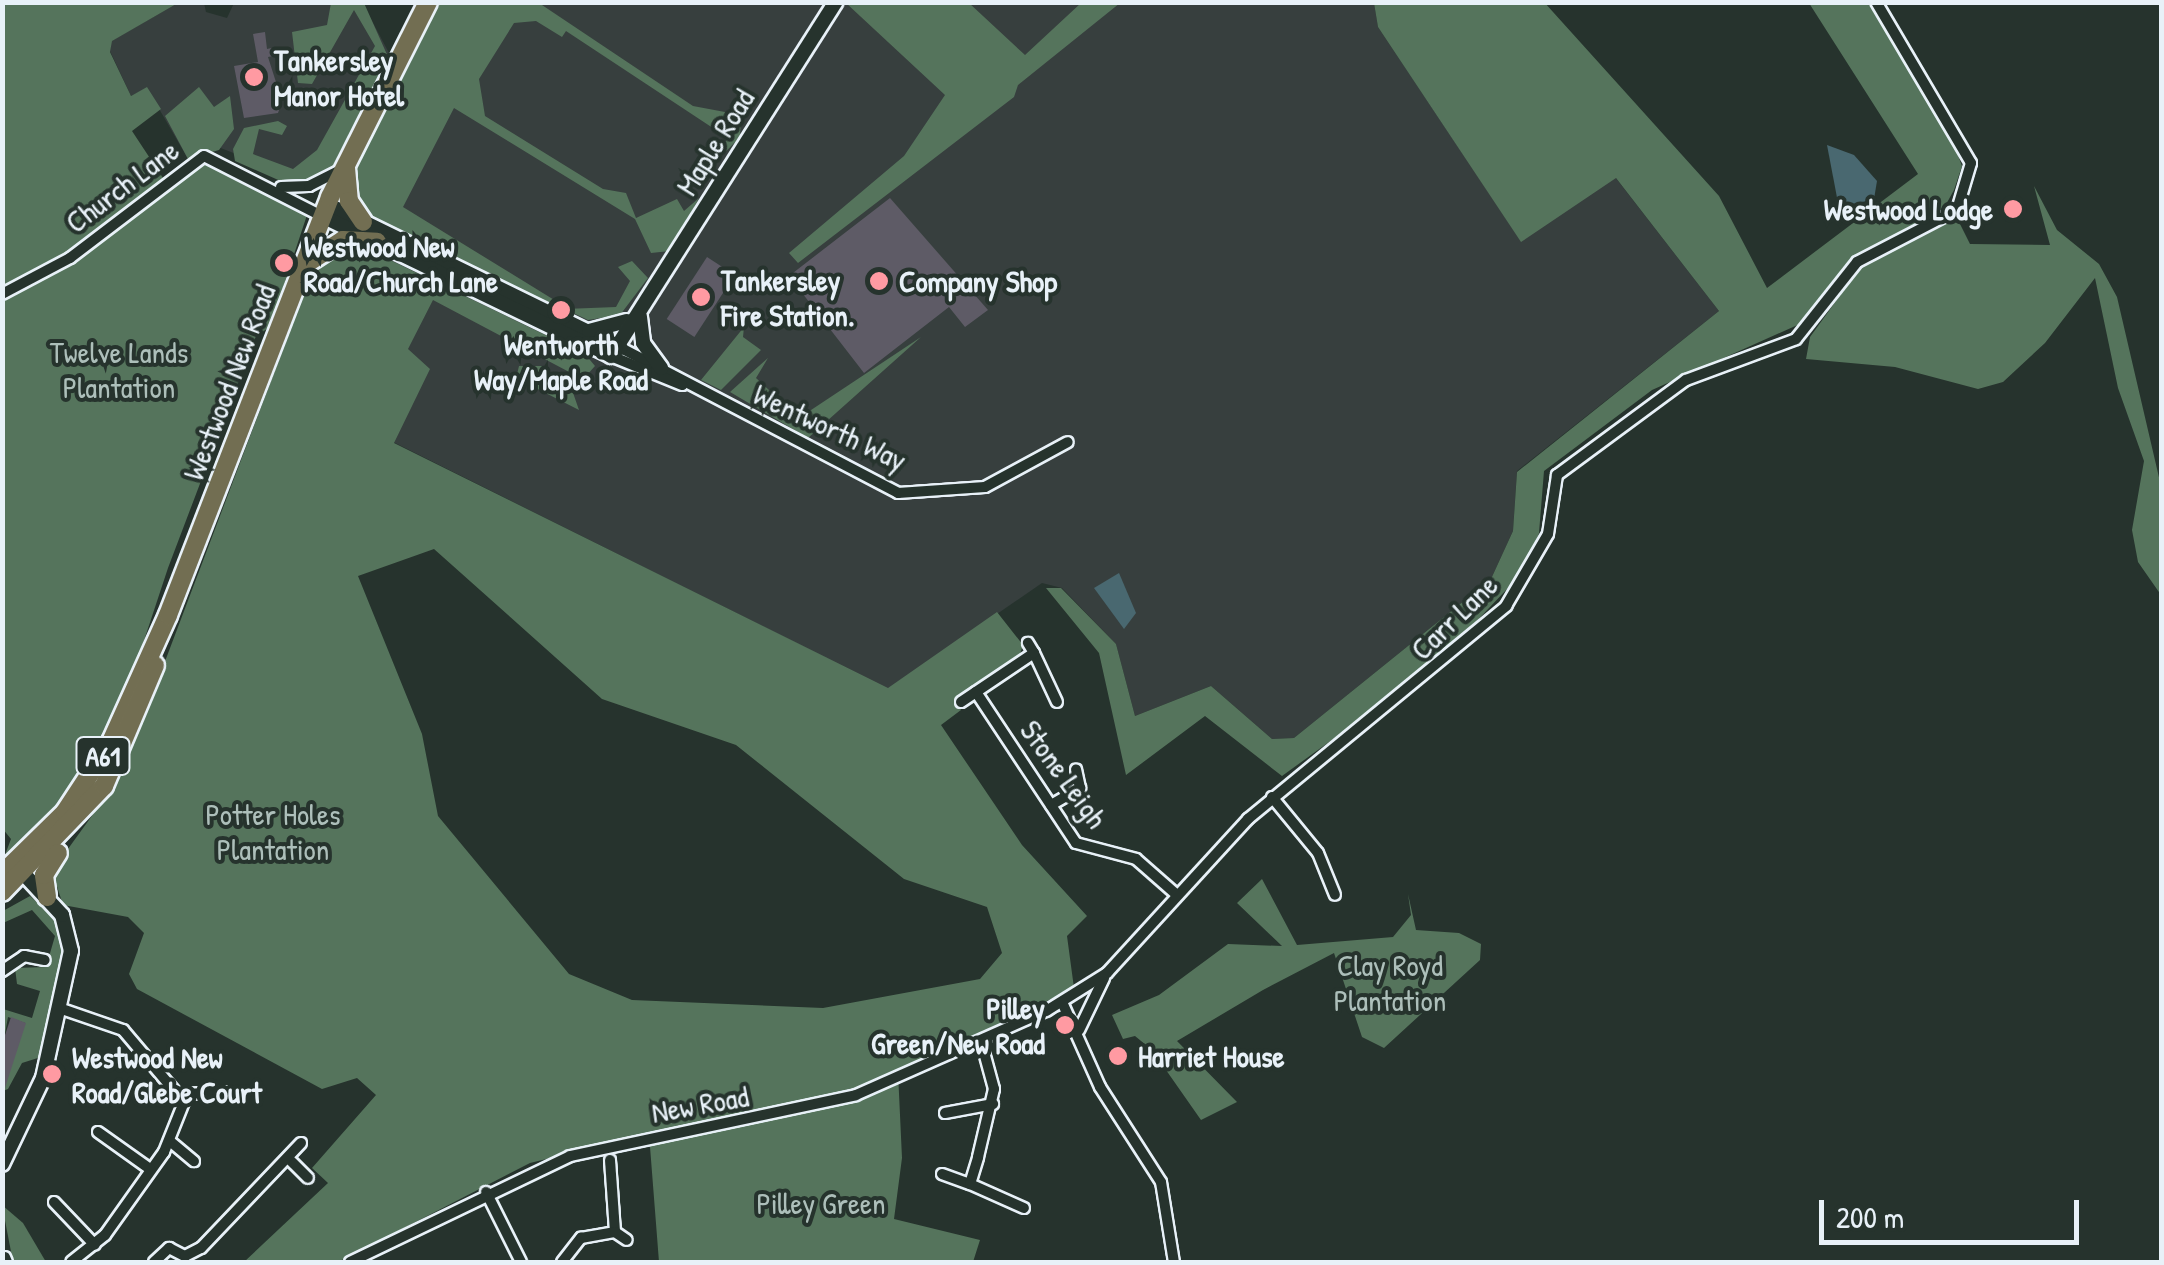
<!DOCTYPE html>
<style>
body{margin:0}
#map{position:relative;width:2164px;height:1265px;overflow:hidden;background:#26332d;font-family:"Patrick Hand",sans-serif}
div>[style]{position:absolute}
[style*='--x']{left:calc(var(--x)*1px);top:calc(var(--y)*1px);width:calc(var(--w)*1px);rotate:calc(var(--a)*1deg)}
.built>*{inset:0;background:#373f3e}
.green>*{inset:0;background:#55745c}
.water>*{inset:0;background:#496870}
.building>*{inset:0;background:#5e5b66;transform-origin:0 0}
.roads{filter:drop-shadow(2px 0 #e8f1f8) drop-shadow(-2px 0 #e8f1f8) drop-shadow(0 2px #e8f1f8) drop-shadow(0 -2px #e8f1f8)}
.street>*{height:10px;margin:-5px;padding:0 5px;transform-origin:5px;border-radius:5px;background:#26332d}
.secondary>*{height:14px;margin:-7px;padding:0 7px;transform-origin:7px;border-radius:7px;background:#26332d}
.highway>*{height:18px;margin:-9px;padding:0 9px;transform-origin:9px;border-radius:9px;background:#726e52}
.dots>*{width:28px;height:28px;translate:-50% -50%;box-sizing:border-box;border:5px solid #26332d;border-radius:50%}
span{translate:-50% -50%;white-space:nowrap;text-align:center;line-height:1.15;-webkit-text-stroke:8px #26332d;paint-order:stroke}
.shield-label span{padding:2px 8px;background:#26332d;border:2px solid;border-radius:8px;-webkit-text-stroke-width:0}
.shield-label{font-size:28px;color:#e8f1f8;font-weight:700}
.poi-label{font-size:30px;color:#e8f1f8;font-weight:700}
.left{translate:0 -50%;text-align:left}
.right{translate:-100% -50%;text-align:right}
.street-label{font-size:30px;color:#e8f1f8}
.park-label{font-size:30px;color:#adbfba}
.frame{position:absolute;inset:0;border:5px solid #e8f1f8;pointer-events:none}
.scale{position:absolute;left:1819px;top:1200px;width:260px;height:45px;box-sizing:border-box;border:5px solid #e8f1f8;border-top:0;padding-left:12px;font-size:30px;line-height:35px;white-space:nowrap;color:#e8f1f8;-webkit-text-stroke:8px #26332d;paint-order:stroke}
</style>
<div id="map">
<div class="built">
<div style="clip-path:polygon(362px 2px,389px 53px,325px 150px,290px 175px,218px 147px,188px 159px,147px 88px,131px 96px,110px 51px,111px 41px,178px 3px,204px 3px,206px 12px,227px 18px,234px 3px)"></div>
<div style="clip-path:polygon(505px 2px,1374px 3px,1378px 27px,1521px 241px,1615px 177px,1719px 311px,1517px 471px,1513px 531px,1491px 579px,1294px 738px,1272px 739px,1211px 686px,1135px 716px,1116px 644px,1062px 588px,1042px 583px,888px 689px,335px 413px,383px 272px,393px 210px)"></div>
</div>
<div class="green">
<div style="clip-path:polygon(3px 2px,178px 3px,112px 41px,110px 52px,131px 96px,147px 87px,161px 109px,132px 131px,163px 178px,67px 253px,3px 286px)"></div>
<div style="clip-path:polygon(453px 2px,539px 3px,693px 106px,741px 115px,740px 137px,709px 169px,728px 138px,566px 31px,562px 37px,536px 21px,514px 23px,479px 79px,485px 116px,603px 189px,626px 193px,636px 218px,677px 199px,684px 211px,699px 198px,670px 251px,651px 253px,635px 219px,454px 108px,403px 207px,564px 306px,557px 311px,363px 222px,355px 164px,438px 3px)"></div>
<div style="clip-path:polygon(1544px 2px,1719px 196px,1767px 288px,1918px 174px,1809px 3px,1868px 3px,1954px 145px,1962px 166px,1954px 190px,1944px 208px,1853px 257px,1802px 323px,1652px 390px,1544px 471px,1539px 533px,1526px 569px,1434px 666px,1282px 776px,1205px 716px,1126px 775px,1099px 653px,1046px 588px,1061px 588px,1116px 644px,1135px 716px,1211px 686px,1272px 739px,1294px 738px,1491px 579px,1513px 531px,1517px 472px,1719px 311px,1616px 178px,1521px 242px,1378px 27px,1374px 3px)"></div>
<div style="clip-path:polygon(331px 3px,364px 3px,389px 59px,333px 166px,313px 180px,285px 183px,235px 161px,233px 149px,244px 128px,278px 121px,287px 126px,282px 135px,259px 129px,253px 154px,293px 169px,317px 150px,375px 46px,354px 10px,312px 84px,298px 83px,292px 32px,327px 25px)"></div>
<div style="clip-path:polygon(846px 3px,969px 3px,1025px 55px,1081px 3px,1120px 3px,1018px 85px,1014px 97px,798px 263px,789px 253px,904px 156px,945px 95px)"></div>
<div style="clip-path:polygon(199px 87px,214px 107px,230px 96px,234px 129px,219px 150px,188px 159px,165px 116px)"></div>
<div style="clip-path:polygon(204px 162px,308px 212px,270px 327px,256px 336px,168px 568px,118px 719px,63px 809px,3px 860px,11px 839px,2px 828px,3px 300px,72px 263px)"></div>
<div style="clip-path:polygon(2034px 186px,2057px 230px,2099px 264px,2117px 297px,2161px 486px,2161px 595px,2138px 562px,2132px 530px,2144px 461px,2118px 388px,2095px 278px,2045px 343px,2003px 382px,1978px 389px,1895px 367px,1806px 359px,1810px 337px,1860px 268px,1957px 218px,1970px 244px,2050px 245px)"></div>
<div style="clip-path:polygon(evenodd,363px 247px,585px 354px,595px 366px,586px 376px,573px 374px,433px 300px,408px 349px,430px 369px,394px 443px,888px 688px,997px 612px,1023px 645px,1019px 657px,955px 699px,961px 710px,941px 725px,1022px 845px,1087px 916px,1067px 936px,1074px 988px,898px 1072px,902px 1158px,894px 1219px,980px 1240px,973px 1262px,659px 1262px,649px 1134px,530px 1163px,338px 1262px,244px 1262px,328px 1183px,312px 1168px,376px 1095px,357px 1078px,322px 1089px,137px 989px,129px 974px,144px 933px,128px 917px,63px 905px,52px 871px,107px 795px,147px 709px,308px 283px,337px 248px,363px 247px,434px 549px,602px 699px,736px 745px,904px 879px,987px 907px,1002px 953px,980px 979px,823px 1008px,632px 1000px,569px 974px,438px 816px,422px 734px,358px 576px,434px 549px)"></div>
<div style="clip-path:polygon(632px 261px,648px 278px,620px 315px,588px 320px,565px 309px,616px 307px,630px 281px,618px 267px)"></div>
<div style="clip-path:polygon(744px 327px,743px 337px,761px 350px,721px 390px,701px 380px)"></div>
<div style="clip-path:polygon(921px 337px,808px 438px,730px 392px,768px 358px,756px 378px,799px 418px)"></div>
<div style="clip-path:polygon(519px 366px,542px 366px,571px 387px,579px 410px,520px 380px,512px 395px)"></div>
<div style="clip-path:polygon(1262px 879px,1297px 945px,1393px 937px,1411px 915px,1408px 894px,1416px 930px,1459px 933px,1481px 944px,1480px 960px,1384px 1048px,1362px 1037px,1334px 953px,1263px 990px,1177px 1041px,1237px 1102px,1201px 1120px,1152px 1050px,1135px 1036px,1123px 1039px,1112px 1015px,1159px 995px,1228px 944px,1282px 946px,1237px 903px)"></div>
<div style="clip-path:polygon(30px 896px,58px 921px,64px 945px,41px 1057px,22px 1063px,8px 1089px,3px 1091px,25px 1023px,8px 1017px,4px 1039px,3px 1009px,32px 1018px,40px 991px,17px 984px,15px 968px,46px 967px,55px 936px,32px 910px,3px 923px,3px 911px)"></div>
<div style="clip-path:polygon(2px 1205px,23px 1223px,46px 1262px,13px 1262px)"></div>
</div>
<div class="water">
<div style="clip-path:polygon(1827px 145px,1854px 155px,1877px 181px,1874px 199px,1839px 208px)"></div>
<div style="clip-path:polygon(1119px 573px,1136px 613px,1124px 629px,1094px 588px)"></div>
</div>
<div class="building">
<div style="clip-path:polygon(265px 32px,267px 49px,276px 47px,278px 55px,268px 57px,282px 101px,278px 113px,244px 118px,234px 66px,258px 62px,253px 34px)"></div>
<div style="clip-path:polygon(890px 198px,988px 310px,965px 327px,949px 307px,864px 373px,789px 276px)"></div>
<div style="left:707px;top:257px;width:33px;height:74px;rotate:33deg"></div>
<div style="clip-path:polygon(11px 1017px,26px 1023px,4px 1091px,2px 1044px)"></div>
</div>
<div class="roads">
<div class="street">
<div style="--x:281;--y:187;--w:28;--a:-2"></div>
<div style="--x:309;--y:186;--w:35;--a:-27"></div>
<div style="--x:2;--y:294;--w:77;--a:-27.9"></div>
<div style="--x:70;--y:258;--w:168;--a:-37.3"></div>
<div style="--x:204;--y:156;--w:132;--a:27"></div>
<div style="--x:621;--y:348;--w:313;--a:27.6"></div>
<div style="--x:898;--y:493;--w:87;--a:-3.9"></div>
<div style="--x:985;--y:487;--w:94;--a:-28.5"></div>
<div style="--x:611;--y:356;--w:77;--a:22.2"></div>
<div style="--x:1034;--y:653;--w:54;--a:64.9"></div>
<div style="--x:976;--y:692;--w:181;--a:56.5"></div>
<div style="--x:1076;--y:843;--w:62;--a:14.9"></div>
<div style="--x:1136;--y:859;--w:53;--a:41.2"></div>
<div style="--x:961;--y:702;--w:88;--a:-33.9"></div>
<div style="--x:1034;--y:653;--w:12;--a:-121"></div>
<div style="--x:1272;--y:797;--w:72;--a:50.6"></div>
<div style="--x:1318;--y:853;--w:45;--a:68"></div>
<div style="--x:1051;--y:805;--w:34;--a:-30"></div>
<div style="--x:1080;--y:788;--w:19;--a:-102"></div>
<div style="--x:2;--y:971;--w:27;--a:-34"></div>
<div style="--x:24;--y:956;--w:21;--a:11"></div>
<div style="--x:1062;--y:1002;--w:93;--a:65.9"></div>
<div style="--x:1100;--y:1087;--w:113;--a:57.3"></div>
<div style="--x:1161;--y:1182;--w:81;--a:80.8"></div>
<div style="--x:59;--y:1008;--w:68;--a:19"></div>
<div style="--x:123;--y:1030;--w:94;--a:49.7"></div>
<div style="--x:184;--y:1102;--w:54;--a:111.8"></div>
<div style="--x:164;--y:1152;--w:102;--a:125.4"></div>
<div style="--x:105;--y:1235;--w:43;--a:141.5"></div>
<div style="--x:1079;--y:1030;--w:58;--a:-64.3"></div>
<div style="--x:184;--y:1094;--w:42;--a:-2.7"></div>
<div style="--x:945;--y:1113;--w:49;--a:-10.6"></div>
<div style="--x:98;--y:1132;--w:64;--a:35.4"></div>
<div style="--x:171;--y:1142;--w:30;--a:40"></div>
<div style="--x:288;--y:1158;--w:28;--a:45"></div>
<div style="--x:610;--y:1160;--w:72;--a:86"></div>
<div style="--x:942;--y:1174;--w:30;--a:20"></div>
<div style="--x:970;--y:1184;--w:28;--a:-73"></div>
<div style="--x:978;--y:1157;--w:70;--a:-76.8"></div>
<div style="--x:994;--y:1089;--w:50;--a:-105.2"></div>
<div style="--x:970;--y:1184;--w:59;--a:24"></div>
<div style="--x:486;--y:1192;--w:78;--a:63.4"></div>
<div style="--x:54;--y:1202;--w:59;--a:46.4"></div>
<div style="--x:5;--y:1257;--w:5;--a:68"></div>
<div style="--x:154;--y:1262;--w:21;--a:-43"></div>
<div style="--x:169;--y:1248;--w:18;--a:27"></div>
<div style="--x:185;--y:1256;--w:18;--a:-27"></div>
<div style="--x:201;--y:1248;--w:145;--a:-46.4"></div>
<div style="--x:350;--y:1262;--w:244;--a:-25.7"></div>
<div style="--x:570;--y:1156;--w:292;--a:-12"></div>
<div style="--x:856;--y:1095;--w:208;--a:-23.9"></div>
<div style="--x:1046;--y:1011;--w:72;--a:-31.9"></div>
<div style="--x:1107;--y:973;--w:209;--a:-47.5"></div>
<div style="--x:1248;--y:819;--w:335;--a:-39.5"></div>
<div style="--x:1506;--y:606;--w:83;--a:-59.7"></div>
<div style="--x:1548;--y:534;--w:60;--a:-81.3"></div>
<div style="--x:1557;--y:475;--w:160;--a:-36.4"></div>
<div style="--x:1686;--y:380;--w:117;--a:-20.4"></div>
<div style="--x:1796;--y:339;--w:98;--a:-51.6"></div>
<div style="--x:1857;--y:262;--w:113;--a:-27.5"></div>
<div style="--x:1957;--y:210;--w:49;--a:-73.4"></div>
<div style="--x:1971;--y:163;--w:187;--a:-120.5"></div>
<div style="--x:562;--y:1262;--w:31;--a:-52"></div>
<div style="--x:581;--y:1238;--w:35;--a:-10"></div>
<div style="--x:615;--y:1232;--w:14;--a:34"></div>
</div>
<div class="secondary">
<div style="--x:327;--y:204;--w:327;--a:26.1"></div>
<div style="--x:322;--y:216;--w:321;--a:25.8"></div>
<div style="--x:640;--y:317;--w:26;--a:83"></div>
<div style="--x:643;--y:343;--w:31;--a:54"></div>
<div style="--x:589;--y:331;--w:39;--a:-15"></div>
<div style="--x:611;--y:356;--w:419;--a:-57.6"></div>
<div style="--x:2;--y:1164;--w:95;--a:-64.5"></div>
<div style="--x:43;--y:1078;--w:130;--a:-77.6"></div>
<div style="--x:71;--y:951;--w:37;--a:-104"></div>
<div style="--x:62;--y:915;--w:54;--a:-132.8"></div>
</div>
<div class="highway">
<div style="--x:346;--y:168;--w:33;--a:85"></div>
<div style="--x:349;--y:201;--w:25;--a:56"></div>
<div style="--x:306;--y:264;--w:44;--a:-33"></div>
<div style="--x:343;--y:240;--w:34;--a:3"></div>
<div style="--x:2;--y:874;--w:88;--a:-44.5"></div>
<div style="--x:65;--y:812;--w:84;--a:-56.7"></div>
<div style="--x:111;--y:742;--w:139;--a:-65.8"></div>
<div style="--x:168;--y:615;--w:448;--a:-68.8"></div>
<div style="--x:330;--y:197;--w:218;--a:-63.3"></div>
<div style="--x:2;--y:892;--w:147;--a:-46.1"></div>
<div style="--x:104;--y:786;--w:131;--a:-67.1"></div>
<div style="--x:47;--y:897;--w:22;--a:-98"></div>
<div style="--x:44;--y:875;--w:26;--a:-58"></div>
</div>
</div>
<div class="dots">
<div style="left:254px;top:77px;background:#ff9aa2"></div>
<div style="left:2013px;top:209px;background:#ff9aa2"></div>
<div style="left:284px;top:263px;background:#ff9aa2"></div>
<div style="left:879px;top:281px;background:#ff9aa2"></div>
<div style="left:701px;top:297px;background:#ff9aa2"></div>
<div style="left:561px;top:310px;background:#ff9aa2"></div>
<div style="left:1065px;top:1025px;background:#ff9aa2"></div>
<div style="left:1118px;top:1056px;background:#ff9aa2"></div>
<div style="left:52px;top:1074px;background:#ff9aa2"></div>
</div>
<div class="shield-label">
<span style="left:103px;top:756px">A61</span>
</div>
<div class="poi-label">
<span class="left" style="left:274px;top:77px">Tankersley<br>Manor Hotel</span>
<span class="right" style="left:1993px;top:209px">Westwood Lodge</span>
<span class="left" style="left:304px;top:263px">Westwood New<br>Road/Church Lane</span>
<span class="left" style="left:721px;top:297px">Tankersley<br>Fire Station.</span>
<span class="left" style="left:899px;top:281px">Company Shop</span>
<span style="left:561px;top:361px">Wentworth<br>Way/Maple Road</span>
<span class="right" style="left:1045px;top:1025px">Pilley<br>Green/New Road</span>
<span class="left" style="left:1138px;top:1056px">Harriet House</span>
<span class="left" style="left:72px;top:1074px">Westwood New<br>Road/Glebe Court</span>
</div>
<div class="street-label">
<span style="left:715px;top:142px;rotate:-58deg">Maple Road</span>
<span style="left:122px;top:186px;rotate:-37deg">Church Lane</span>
<span style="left:229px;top:382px;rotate:-69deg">Westwood New Road</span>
<span style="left:830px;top:427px;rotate:25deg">Wentworth Way</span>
<span style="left:1454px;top:617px;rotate:-44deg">Carr Lane</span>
<span style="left:1064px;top:774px;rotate:54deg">Stone Leigh</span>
<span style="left:700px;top:1104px;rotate:-10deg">New Road</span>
</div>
<div class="park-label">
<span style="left:119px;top:369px">Twelve Lands<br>Plantation</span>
<span style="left:273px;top:831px">Potter Holes<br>Plantation</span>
<span style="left:1390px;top:982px">Clay Royd<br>Plantation</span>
<span style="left:821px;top:1203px">Pilley Green</span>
</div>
<div class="frame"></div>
<div class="scale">200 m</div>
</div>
